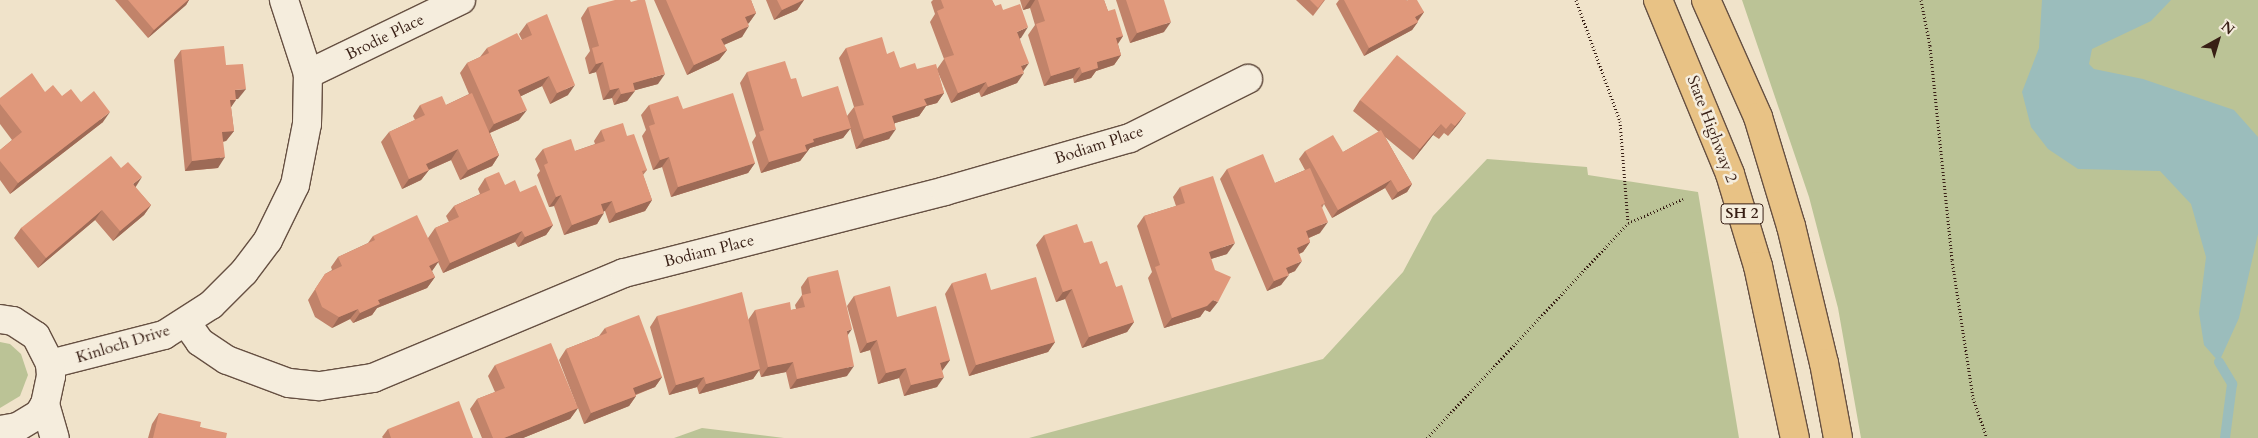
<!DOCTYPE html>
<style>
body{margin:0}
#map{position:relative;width:2258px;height:438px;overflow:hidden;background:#f0e3ca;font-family:Cardo,serif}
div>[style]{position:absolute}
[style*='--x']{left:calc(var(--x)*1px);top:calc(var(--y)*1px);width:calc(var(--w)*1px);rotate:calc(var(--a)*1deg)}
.green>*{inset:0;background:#bbc396}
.water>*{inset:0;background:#9bbdbc}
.stream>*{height:10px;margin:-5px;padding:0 5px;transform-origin:5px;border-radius:5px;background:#9bbdbc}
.path>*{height:3px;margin-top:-1.5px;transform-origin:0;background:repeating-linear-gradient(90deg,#381f15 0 1px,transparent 0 3.5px)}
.roads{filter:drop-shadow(1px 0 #665042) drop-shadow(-1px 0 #665042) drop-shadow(0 1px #665042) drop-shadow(0 -1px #665042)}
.minor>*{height:28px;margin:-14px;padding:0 14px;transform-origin:14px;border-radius:14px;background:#f5eddd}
.tertiary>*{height:28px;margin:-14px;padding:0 14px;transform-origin:14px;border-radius:14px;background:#f5eddd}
.trunk>*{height:28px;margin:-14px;padding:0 14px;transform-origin:14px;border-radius:14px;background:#e8c285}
.wall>*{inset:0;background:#c1836a}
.shaded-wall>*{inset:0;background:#9d6a56}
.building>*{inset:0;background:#e0987b}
span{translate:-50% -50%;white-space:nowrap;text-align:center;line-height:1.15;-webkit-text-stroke:5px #f5eddd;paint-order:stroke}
.shield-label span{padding:1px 4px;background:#f5eddd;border:1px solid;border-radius:4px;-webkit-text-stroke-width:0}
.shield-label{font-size:15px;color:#381f15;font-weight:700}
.street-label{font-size:16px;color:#381f15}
.north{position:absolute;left:2193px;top:15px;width:50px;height:50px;-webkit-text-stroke:4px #f5eddd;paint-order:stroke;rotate:39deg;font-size:14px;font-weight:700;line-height:20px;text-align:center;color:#381f15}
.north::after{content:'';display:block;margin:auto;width:18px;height:22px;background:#381f15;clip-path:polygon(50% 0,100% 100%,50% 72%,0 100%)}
</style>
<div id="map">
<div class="green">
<div style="clip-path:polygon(1742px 0,2258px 0,2258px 438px,1861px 438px,1838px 308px,1809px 197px)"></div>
<div style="clip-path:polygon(1487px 159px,1587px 167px,1588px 175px,1698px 192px,1739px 438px,1029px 438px,1323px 359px,1403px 272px,1433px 216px)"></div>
<div style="clip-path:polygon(0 342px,10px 344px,21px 354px,28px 375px,20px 396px,0 408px)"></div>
<div style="clip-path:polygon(702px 428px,784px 438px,674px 438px)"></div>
</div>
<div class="water">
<div style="clip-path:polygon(2042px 0,2171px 0,2151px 21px,2092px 49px,2089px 64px,2094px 69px,2143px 79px,2234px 110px,2258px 137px,2258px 234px,2239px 318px,2219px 362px,2204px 345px,2199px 313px,2206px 257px,2191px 204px,2160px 171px,2078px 169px,2048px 149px,2031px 127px,2022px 92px,2039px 48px)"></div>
</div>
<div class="stream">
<div style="--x:2219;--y:362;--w:26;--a:59"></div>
<div style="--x:2232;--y:384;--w:54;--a:97.4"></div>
</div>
<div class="path">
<div style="--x:1576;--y:0;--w:129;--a:70"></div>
<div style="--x:1620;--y:121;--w:102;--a:85.5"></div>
<div style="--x:1921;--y:0;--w:47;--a:78.9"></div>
<div style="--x:1930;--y:46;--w:215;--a:84.1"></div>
<div style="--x:1952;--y:260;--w:140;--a:81.3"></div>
<div style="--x:1973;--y:398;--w:42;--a:70.7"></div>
<div style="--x:1427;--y:438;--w:294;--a:-46.9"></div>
<div style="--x:1628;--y:223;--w:60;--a:-23.6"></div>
</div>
<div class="roads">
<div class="minor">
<div style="--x:308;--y:74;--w:170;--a:-25.8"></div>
<div style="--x:186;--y:322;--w:24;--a:55"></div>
<div style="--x:200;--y:342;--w:32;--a:34"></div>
<div style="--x:227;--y:360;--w:66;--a:20.4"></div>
<div style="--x:289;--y:383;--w:31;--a:6"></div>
<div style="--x:320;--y:386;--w:54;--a:-8.6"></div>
<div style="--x:373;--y:378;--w:272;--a:-22.7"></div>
<div style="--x:624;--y:273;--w:331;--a:-14.3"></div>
<div style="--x:945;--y:191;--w:192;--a:-16"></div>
<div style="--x:1130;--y:138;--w:132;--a:-26.6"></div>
<div style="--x:50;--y:364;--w:118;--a:-14.3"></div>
<div style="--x:164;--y:335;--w:56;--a:-32.6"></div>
<div style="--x:211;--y:305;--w:47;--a:-45"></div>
<div style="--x:244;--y:272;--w:40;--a:-53"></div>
<div style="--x:268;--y:240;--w:61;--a:-63.9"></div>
<div style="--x:295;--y:185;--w:62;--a:-78.9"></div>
<div style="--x:307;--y:124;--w:50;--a:-88.9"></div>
<div style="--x:308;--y:74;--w:78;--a:-108"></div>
</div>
<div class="tertiary">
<div style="--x:0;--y:319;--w:13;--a:9"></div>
<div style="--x:13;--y:321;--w:27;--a:33"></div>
<div style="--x:36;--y:336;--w:31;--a:63"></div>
<div style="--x:50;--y:364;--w:12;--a:85"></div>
<div style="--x:51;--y:376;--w:29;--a:102"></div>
<div style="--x:45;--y:404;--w:12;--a:121"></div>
<div style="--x:39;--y:414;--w:26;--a:149"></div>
<div style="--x:17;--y:427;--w:17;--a:170"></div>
<div style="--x:45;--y:404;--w:35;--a:74"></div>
</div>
<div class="trunk">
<div style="--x:1658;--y:0;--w:188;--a:67.5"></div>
<div style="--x:1730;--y:174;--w:96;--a:73.1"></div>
<div style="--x:1758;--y:266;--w:176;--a:77.9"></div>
<div style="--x:1706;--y:0;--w:128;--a:66"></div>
<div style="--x:1758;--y:117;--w:114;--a:73.2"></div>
<div style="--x:1791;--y:226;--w:141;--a:76.5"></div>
<div style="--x:1824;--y:363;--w:76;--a:79.4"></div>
</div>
</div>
<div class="wall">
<div style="clip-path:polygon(115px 0,189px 0,186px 5px,148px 38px)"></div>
<div style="clip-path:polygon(654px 0,751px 0,756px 13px,748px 24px,742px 37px,724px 45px,727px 50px,719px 60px,687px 75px)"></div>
<div style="clip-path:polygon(766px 0,804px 0,797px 10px,774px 20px)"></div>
<div style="clip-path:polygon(933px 0,992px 0,995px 6px,1003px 10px,1021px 38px,1020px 38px,1023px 71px,1017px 83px,981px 97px,979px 92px,951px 103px,937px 70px,944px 93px,937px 103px,926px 106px,919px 116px,895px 123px,889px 139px,856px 149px,850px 128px,843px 138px,810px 148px,800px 161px,761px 173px,752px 142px,756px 136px,740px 83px,747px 72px,791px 79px,802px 97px,847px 116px,854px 107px,839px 58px,846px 48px,887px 54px,900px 68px,917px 69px,937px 69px,944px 59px,930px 22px,935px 14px,931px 2px)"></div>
<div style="clip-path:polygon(1020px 0,1104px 0,1108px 11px,1123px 36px,1118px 44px,1121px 55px,1114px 65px,1096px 71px,1091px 78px,1074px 83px,1073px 78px,1044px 86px,1028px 35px,1035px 25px,1030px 8px,1023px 10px)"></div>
<div style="clip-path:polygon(1116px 0,1164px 0,1164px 32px,1130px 43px)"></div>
<div style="clip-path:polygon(1296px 0,1325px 0,1313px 16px)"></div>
<div style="clip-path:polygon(1339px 0,1406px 0,1424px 12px,1412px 30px,1364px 56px,1336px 4px)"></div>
<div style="clip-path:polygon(588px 7px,658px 84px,635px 90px,627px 101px,614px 105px,612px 98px,603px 100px,596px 72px,589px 74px,585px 58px,590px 51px,581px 18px)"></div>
<div style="clip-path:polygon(527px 23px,568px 95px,550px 104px,542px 86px,521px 96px,519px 120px,490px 133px,499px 155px,492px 166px,460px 180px,451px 160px,429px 170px,421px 180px,402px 189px,381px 142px,389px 132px,415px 120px,413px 116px,420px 105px,446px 105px,469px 94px,460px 73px,467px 63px,480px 57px,487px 48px,522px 40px,519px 34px)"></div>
<div style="clip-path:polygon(181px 50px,226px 65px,238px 99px,236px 99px,231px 107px,234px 131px,226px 141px,223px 142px,218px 168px,185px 171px,174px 60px)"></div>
<div style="clip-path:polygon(45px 92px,81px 102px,103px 122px,10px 194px,0 180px,0 150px,12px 140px,0 124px,0 98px)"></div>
<div style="clip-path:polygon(1360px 100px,1466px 113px,1448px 136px,1444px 133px,1439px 139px,1433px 135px,1413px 160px,1385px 137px,1412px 184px,1407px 192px,1392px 200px,1385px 188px,1332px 218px,1324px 204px,1322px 208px,1320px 233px,1309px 238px,1310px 242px,1303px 252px,1299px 254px,1295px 271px,1288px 274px,1281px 285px,1267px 291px,1220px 179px,1227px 169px,1275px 183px,1305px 170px,1299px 159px,1305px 151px,1343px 152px,1379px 132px,1353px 111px)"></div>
<div style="clip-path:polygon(649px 105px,683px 109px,755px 163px,748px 173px,671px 197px,662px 167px,653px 170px,642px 136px,646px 130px,641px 115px)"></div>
<div style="clip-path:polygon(601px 130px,627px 136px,647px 170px,643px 175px,652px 200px,645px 211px,609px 223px,605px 211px,604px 211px,597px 224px,564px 235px,554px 206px,549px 207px,537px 175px,540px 171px,535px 159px,543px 149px,575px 151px,595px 144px,594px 141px)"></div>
<div style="clip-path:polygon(485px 178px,505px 185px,520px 192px,553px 225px,546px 235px,518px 247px,515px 242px,443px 273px,438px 262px,432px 271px,435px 277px,427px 288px,377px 308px,372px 315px,353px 323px,350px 319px,332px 328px,315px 317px,308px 300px,325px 274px,332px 270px,331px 267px,338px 257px,368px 243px,373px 236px,428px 238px,435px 228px,449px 222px,446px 216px,454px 206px,480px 194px,478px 189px)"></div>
<div style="clip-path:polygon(135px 187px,151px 205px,144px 215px,113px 241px,95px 220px,38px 268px,14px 238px,21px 228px)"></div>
<div style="clip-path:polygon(1180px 187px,1227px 254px,1211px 259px,1210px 312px,1205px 310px,1200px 317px,1164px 328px,1148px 278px,1152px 272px,1137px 226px,1144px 216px,1176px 206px,1173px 197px)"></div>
<div style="clip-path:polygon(1044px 235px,1084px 243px,1116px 287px,1134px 322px,1127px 332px,1082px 348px,1065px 299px,1056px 302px,1036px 245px)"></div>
<div style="clip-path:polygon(808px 277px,848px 335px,847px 376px,790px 389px,786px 372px,761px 377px,759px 370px,753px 379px,699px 394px,697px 387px,669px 395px,650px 327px,657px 316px,748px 320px,755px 310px,791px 310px,796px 309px,795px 305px,802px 295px,801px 287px)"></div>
<div style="clip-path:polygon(952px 283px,1055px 342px,1048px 352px,969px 376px,945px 294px)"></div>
<div style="clip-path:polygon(854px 296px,897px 317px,950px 360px,942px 370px,937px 387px,904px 396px,899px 378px,878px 384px,870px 350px,860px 353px,847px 306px)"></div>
<div style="clip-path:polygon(605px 328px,662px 377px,655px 387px,636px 395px,636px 396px,629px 406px,584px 424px,578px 408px,570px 419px,523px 438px,482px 438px,470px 409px,477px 399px,495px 392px,488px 376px,495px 365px,576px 404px,559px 360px,566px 349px,599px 336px)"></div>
<div style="clip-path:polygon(159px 413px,200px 427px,226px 438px,148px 438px,152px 424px)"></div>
<div style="clip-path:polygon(388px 429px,473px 438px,383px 438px,382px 437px)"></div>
</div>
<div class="shaded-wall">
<div style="clip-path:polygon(188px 0,189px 0,186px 5px,148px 38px,154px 30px)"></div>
<div style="clip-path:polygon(804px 0,797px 10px,774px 20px,782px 10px)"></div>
<div style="clip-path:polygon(1030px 0,1035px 0,1030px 8px,1023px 10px)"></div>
<div style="clip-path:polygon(1424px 12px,1418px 20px,1410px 25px,1415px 17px)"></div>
<div style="clip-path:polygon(756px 13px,749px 23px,738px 28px,745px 17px)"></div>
<div style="clip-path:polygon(1171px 22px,1164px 32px,1130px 43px,1137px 33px)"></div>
<div style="clip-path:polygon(1418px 22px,1412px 30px,1364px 56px,1369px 48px)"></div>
<div style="clip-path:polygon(749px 26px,742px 37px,714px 49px,721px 39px)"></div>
<div style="clip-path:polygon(1028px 27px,1021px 38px,1010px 42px,1017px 32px)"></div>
<div style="clip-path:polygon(1123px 36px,1116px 46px,1116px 38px)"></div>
<div style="clip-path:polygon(727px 50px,719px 60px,687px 75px,694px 65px)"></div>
<div style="clip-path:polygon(1121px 55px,1114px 65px,1096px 71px,1091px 78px,1074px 83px,1082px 73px,1097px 62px)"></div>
<div style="clip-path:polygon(603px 62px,596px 72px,589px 74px,596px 64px)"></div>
<div style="clip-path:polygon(1029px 63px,1022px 73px,1021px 66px)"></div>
<div style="clip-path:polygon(1080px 67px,1073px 78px,1044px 86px,1051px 76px)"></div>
<div style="clip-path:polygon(1024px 73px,1017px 83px,981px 97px,988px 87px)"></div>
<div style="clip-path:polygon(665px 74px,658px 84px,625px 93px,633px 83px)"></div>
<div style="clip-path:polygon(549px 76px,542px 86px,511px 101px,518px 90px)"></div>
<div style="clip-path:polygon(986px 82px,979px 92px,951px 103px,958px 93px)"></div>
<div style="clip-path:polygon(575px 85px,568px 95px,550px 104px,557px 93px)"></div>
<div style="clip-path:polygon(619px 88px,612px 98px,603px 100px,610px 90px)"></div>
<div style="clip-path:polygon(246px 89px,238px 99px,228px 100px,235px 90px)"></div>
<div style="clip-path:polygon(635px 91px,627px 101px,614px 105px,621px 94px)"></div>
<div style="clip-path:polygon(944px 93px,937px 103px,926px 106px,919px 116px,885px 126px,892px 116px,924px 99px)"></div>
<div style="clip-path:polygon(230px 100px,236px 100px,229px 110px)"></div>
<div style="clip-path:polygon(527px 110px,519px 120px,487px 134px,494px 124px)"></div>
<div style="clip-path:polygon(110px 112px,103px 122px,10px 194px,18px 183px)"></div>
<div style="clip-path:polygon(1466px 113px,1459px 123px,1448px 136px,1455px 126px)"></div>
<div style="clip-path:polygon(1441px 124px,1433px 135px,1413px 160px,1420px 149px)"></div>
<div style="clip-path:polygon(851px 128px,843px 138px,810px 148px,800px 161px,761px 173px,769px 162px,805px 145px,813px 139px)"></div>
<div style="clip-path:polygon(896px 129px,889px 139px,856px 149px,864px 139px)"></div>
<div style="clip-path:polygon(234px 131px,226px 141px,215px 142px,222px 132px)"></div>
<div style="clip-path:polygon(458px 149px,451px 160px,419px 174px,426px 164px)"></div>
<div style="clip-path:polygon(499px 155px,492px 166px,460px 180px,468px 170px)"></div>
<div style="clip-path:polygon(225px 157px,218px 168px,185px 171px,192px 161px)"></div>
<div style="clip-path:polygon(669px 157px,662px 167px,653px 170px,660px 160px)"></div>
<div style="clip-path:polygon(755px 163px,748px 173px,671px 197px,678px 187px)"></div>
<div style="clip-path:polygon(429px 170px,421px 180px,402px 189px,409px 179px)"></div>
<div style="clip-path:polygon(142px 177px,135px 188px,133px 184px)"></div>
<div style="clip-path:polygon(1391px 180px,1385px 188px,1332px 218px,1338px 210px)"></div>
<div style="clip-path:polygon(1412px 184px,1407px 192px,1392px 200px,1398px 192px)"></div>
<div style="clip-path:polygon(561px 195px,554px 206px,549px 207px,556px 197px)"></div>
<div style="clip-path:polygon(652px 200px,645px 211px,609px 223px,616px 213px)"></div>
<div style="clip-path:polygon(612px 201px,605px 211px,594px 215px,601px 204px)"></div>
<div style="clip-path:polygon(151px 205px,144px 215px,113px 241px,120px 231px)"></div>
<div style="clip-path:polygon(102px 210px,95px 220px,38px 268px,46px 258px)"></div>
<div style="clip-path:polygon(604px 213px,597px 224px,564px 235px,572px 225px)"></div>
<div style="clip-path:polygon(1328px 222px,1320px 233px,1299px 242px,1306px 231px)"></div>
<div style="clip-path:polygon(553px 225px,546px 235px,518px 247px,525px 237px)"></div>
<div style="clip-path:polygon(522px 231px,515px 242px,443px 273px,450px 263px)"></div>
<div style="clip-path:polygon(1310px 242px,1303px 252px,1290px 258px,1297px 248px)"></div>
<div style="clip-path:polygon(1235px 243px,1227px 254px,1201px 262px,1209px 252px)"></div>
<div style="clip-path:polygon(439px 261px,432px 271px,429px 266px)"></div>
<div style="clip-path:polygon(1302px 261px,1295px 271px,1279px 278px,1286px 268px)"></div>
<div style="clip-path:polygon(1289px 275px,1281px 285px,1267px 291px,1274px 281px)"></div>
<div style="clip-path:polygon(435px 277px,427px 288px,377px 308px,372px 315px,353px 323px,360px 313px,378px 300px)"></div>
<div style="clip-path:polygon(1072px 289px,1065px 299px,1056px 302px,1063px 292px)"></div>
<div style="clip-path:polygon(1213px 300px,1218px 302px,1210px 312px,1205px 310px,1200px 317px,1164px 328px,1172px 318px)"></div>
<div style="clip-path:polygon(358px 309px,350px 319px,332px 328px,339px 317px)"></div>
<div style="clip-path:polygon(1134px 322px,1127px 332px,1082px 348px,1089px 337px)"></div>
<div style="clip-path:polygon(852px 329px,845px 339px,847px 331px)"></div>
<div style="clip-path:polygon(877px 340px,870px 350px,860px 353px,867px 343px)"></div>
<div style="clip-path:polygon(1055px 342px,1048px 352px,969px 376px,976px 365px)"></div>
<div style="clip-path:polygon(950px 360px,942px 371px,940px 363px)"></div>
<div style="clip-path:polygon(793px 362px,786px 372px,761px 377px,768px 367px)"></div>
<div style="clip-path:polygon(854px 366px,847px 376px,790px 389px,797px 379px)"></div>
<div style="clip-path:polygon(906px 368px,899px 378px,878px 384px,886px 373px)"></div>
<div style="clip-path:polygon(760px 369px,753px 379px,699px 394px,706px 384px)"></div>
<div style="clip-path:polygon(662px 377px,655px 387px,626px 398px,633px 388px)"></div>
<div style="clip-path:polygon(704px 377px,697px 387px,669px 395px,676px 385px)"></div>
<div style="clip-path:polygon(944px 377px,937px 387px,904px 396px,911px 385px)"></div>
<div style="clip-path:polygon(636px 396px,629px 406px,584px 424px,591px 413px)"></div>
<div style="clip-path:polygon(578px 408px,570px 419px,523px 438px,504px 438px)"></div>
</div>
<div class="building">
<div style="clip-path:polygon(128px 0,188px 0,154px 30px)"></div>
<div style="clip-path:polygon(615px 0,630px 0,631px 2px,638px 0,645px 0,665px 74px,633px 83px,635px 91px,621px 94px,619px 88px,610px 90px,603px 62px,596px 64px,592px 48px,599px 46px,588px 7px)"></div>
<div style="clip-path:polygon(666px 0,751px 0,756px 13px,745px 17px,749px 26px,721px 39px,727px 50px,694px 65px)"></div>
<div style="clip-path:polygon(777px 0,803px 0,782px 10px)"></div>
<div style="clip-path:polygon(941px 0,992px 0,995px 6px,1001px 4px,1003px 10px,1020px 4px,1028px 27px,1017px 32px,1029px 63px,1021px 66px,1024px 73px,988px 87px,986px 82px,958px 93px,944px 58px,954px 55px,937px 11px,944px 8px)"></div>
<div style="clip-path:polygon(1038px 0,1104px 0,1108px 11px,1115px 9px,1123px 36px,1116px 38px,1121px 55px,1097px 62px,1098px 68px,1082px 73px,1080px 67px,1051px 76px,1036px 24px,1045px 21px)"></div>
<div style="clip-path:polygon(1126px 0,1164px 0,1171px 22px,1137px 33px)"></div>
<div style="clip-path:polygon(1310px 0,1324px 0,1318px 8px)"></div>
<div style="clip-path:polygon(1344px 0,1406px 0,1406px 1px,1408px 0,1417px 0,1424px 12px,1415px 17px,1418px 22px,1369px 48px)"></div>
<div style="clip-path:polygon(547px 14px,575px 85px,557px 93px,549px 76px,518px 90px,527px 110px,494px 124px,467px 63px,489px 53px,487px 48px,517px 33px,521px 40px,532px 35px,527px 23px)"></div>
<div style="clip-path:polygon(882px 37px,887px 54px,894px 51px,900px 68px,915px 63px,917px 69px,936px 64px,944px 93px,924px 99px,927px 105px,892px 116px,896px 129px,864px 139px,854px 107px,864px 105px,846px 48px)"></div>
<div style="clip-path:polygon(224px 46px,226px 65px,243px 64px,246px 89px,235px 90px,236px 100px,230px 100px,234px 131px,222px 132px,225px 157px,192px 161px,181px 50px)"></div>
<div style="clip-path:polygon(1397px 55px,1466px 113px,1455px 126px,1451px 123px,1446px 129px,1441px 124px,1420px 149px,1360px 100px)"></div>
<div style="clip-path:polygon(785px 61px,791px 79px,796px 78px,802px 97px,838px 86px,851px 128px,813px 139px,814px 142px,805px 145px,807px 151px,769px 162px,759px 132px,764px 130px,747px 72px)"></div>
<div style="clip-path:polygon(32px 73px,45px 92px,53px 85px,62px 96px,71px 89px,81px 102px,94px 91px,110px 112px,18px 183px,0 161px,0 150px,22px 132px,0 104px,0 98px)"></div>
<div style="clip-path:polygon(472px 93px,499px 155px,468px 170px,458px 149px,426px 164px,429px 170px,409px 179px,389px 132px,425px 115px,420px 105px,442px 96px,446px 105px)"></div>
<div style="clip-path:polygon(733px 93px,755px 163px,678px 187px,669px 157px,660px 160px,649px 126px,655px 124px,649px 105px,678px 96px,683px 109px)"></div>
<div style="clip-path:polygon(623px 123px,627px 136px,634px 134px,647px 170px,642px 171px,652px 200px,616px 213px,612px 201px,601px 204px,604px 213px,572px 225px,561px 195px,556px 197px,544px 165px,548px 163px,543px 149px,571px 139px,575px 151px,605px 141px,601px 130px)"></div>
<div style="clip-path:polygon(1381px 130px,1412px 184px,1398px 192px,1391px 180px,1338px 210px,1305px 151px,1333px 135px,1343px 152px)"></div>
<div style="clip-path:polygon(1263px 154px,1275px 183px,1310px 168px,1325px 203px,1321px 205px,1328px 222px,1306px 231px,1310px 242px,1297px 248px,1302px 261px,1286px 268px,1289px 275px,1274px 281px,1227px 169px)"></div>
<div style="clip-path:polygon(111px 156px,121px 168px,128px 162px,142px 177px,133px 184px,151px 205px,120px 231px,102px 210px,46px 258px,21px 228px)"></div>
<div style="clip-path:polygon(499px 172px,505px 185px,515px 180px,520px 192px,536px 185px,553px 225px,525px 237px,522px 231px,450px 263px,435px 228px,459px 217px,454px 206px,490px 190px,485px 178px)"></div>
<div style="clip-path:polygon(1213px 176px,1235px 243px,1209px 252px,1215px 270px,1231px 277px,1218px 302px,1213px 300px,1207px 306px,1172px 318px,1155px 267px,1160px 265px,1144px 216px,1185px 203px,1180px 187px)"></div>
<div style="clip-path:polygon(417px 215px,439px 261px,429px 266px,435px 277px,378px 300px,380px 304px,360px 313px,358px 309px,339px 317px,322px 307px,315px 289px,325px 274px,342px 266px,338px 257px,375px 240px,373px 236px)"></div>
<div style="clip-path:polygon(1077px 224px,1084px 243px,1092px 241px,1100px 264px,1107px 261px,1116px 287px,1122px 285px,1134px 322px,1089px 337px,1072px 289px,1063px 292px,1044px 235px)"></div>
<div style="clip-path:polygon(838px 270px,852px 329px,847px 331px,854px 366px,797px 379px,793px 362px,768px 367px,755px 310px,790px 302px,791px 310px,805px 307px,802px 295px,811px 293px,808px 277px)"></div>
<div style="clip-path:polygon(986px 273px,991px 290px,1036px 277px,1055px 342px,976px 365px,952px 283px)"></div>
<div style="clip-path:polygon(890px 286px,897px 317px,936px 306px,950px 360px,940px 363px,944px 377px,911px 385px,906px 368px,886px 373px,877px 340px,867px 343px,854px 296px)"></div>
<div style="clip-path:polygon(742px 292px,760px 369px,706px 384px,704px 377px,676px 385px,657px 316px)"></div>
<div style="clip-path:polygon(639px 315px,662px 377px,633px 388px,636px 396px,591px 413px,566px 349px,607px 333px,605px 328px)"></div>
<div style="clip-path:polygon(551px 343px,578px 408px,504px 438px,493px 438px,477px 399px,505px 388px,495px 365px)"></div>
<div style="clip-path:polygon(459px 401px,473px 438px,391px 438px,388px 429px)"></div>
<div style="clip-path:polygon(159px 413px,201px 422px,200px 427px,227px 433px,226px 438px,153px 438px)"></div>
</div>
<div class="shield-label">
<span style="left:1742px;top:214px">SH 2</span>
</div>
<div class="street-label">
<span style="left:385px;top:37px;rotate:-26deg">Brodie Place</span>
<span style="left:1712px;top:129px;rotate:69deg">State Highway 2</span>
<span style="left:1099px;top:145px;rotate:-18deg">Bodiam Place</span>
<span style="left:709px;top:251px;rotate:-14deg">Bodiam Place</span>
<span style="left:123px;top:344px;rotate:-17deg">Kinloch Drive</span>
</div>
<div class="north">N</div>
</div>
